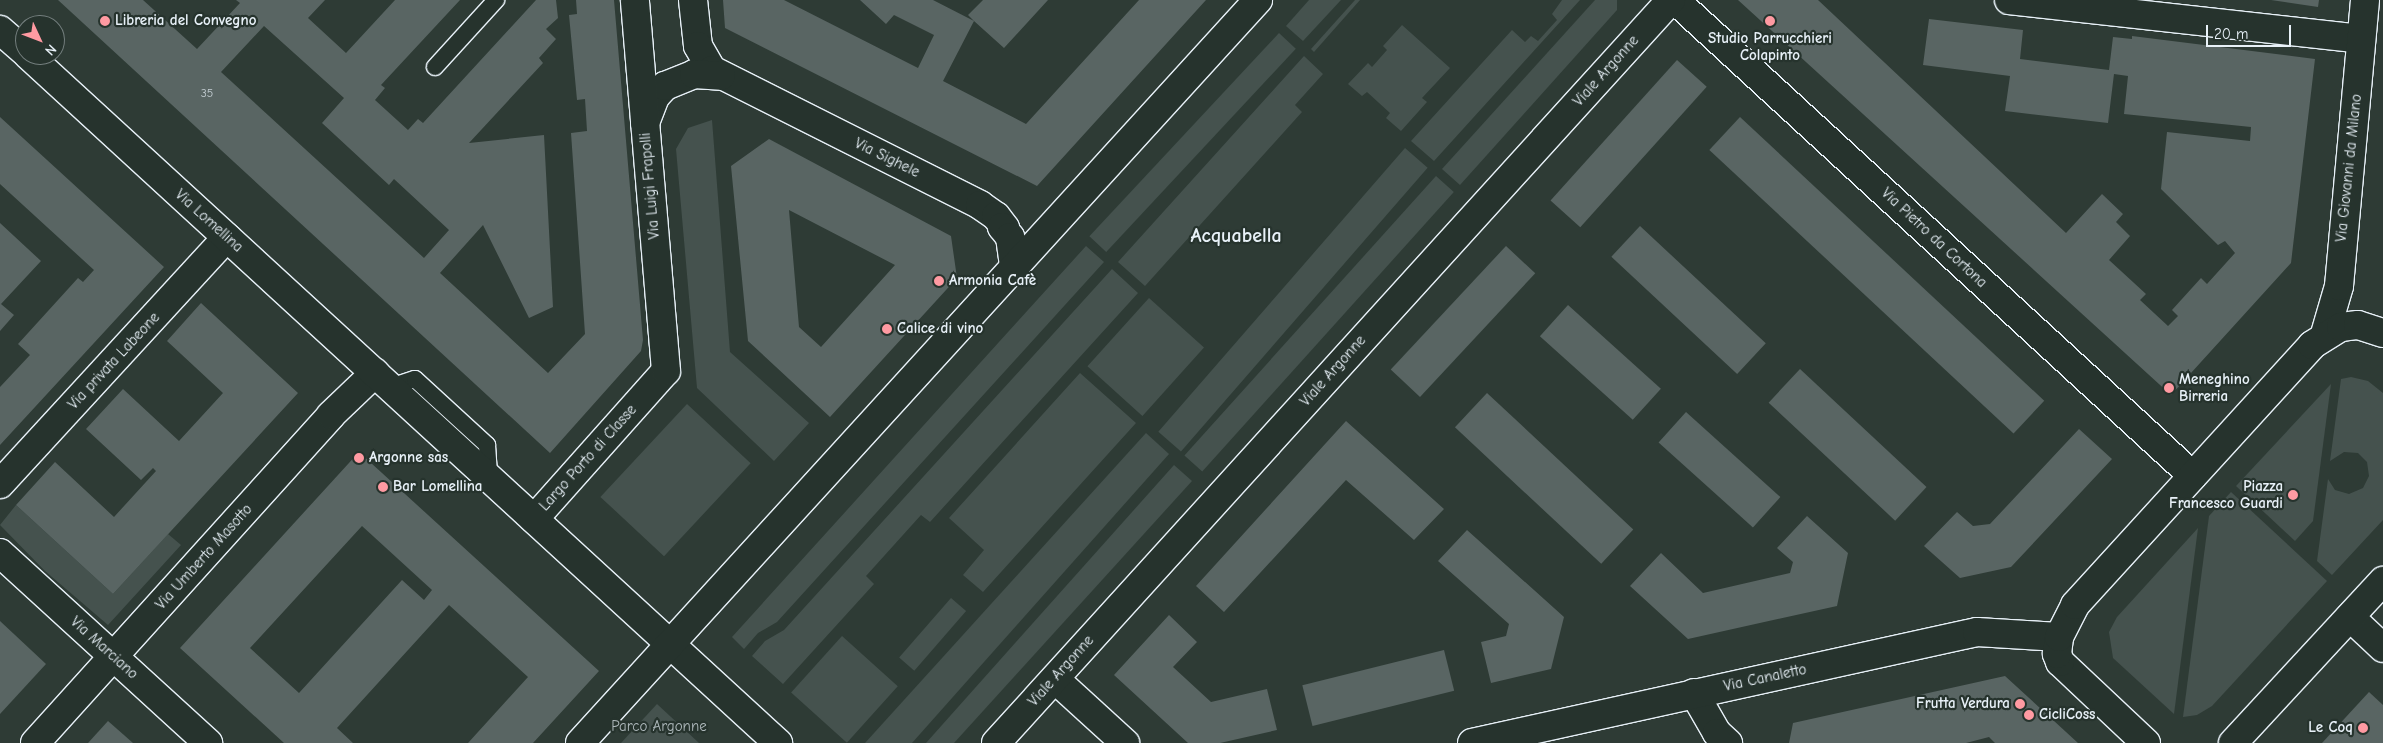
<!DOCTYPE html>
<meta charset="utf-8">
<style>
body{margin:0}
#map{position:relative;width:2383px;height:743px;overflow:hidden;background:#2e3b35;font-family:"Comic Neue",sans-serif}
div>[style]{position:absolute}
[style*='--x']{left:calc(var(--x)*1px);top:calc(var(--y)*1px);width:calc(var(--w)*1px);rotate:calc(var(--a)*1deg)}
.green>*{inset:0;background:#45524e;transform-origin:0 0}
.building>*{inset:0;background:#596563;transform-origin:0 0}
.roads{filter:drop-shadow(1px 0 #e8f1f8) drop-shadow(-1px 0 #e8f1f8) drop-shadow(0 1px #e8f1f8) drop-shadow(0 -1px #e8f1f8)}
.lane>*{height:16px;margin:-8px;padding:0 8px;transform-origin:8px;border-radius:8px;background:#26332d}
.street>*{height:28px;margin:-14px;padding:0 14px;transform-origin:14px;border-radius:14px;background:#26332d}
.secondary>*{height:28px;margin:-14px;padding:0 14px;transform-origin:14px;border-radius:14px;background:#26332d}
.dots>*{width:14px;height:14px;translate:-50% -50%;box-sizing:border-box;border:2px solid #26332d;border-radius:50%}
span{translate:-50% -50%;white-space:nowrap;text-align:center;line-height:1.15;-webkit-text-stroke:4.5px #26332d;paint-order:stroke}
.number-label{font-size:12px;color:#c4ced3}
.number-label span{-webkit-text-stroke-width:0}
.poi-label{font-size:15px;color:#e8f1f8;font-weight:700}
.left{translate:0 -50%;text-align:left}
.right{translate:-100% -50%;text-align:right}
.street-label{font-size:15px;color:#e8f1f8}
.park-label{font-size:15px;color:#afb9bc}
.district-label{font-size:20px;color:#e8f1f8;font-weight:700}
.north{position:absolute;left:15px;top:15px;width:50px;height:50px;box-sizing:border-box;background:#26332d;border:1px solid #747f7e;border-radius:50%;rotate:133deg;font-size:14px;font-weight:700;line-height:20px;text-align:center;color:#e8f1f8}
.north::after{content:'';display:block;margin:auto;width:18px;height:22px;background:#ff9aa2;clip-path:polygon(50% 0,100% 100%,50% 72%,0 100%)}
.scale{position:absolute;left:2206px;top:25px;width:85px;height:22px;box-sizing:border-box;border:2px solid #e8f1f8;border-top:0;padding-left:6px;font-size:15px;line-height:18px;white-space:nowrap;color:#e8f1f8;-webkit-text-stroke:4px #26332d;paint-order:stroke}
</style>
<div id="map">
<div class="green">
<div style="clip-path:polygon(1309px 0,1341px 0,1303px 41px,1286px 26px)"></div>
<div style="clip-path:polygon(1355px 0,1360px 0,1314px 52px,1311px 49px)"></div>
<div style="clip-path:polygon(1562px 0,1580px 0,1434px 161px,1411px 141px,1512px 30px,1525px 42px,1531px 36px,1538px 41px,1557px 20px,1552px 14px)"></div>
<div style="clip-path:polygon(1595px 0,1617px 0,1617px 10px,1460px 185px,1442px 169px)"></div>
<div style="clip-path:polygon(1402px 25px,1450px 68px,1422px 98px,1427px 102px,1401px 131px,1386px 118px,1390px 113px,1367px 92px,1362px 96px,1348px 84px,1368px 63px,1372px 67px,1387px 50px,1383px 46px)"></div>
<div style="left:1279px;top:33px;width:23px;height:278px;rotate:43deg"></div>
<div style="clip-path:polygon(1304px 56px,1323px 74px,1295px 105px,1302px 112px,1145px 286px,1118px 262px)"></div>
<div style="clip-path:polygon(712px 120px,730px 352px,809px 423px,774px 461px,697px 388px,676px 149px,688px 128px)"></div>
<div style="left:1405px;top:148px;width:30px;height:376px;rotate:41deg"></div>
<div style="left:1436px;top:176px;width:24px;height:376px;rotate:42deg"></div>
<div style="clip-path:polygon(1086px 246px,1104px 262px,777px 622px,758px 633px,744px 649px,732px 637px)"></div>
<div style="clip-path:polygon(1112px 269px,1138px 293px,930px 522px,921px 515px,866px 576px,874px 584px,783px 684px,752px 656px,765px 641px,784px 630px)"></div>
<div style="left:1149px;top:298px;width:74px;height:92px;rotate:42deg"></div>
<div style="clip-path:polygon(1080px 373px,1136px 423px,983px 592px,963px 575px,984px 550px,949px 518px)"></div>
<div style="clip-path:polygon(2351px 377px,2368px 381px,2383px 393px,2383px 520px,2332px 575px,2317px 561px,2328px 479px,2335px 490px,2349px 494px,2363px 488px,2369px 476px,2367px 462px,2358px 453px,2344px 452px,2330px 461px,2341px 379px)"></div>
<div style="clip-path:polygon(2331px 384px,2313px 521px,2295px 541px,2236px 486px)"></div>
<div style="left:687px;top:404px;width:87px;height:127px;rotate:43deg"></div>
<div style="clip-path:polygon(1146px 433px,1169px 454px,912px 743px,865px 743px)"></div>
<div style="clip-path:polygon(1174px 465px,1192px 481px,954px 743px,926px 743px)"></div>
<div style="clip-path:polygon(2231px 492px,2327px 581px,2212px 706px,2197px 715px,2183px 717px,2209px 516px)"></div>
<div style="clip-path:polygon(16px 505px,113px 594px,168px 534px,181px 545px,108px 625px,45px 571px,0 525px)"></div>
<div style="clip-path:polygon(2198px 528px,2174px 714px,2113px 658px,2109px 632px,2117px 617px)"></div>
<div style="left:951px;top:598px;width:20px;height:79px;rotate:41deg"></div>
<div style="left:842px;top:636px;width:75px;height:76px;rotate:42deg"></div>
<div style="clip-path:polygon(657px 704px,684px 729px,699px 743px,621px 743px)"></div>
</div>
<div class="building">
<div style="clip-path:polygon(evenodd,58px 0,143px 0,197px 49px,240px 3px,236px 0,325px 0,308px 18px,346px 53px,395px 0,460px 0,381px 85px,385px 88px,375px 100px,408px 130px,418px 119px,423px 123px,536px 0,556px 0,558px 18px,546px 29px,556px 39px,539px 58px,543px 63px,469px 143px,544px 135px,553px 307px,529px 318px,483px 225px,440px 273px,548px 373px,585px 334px,571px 133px,587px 131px,585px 99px,577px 100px,569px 15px,577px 14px,576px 0,614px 0,643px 340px,641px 351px,550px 453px,58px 0,264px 26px,344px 98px,322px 123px,389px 185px,394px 179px,449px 230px,424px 258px,221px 72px,264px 26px)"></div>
<div style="clip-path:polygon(723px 0,784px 0,918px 68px,934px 35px,894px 15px,886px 24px,860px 0,933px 0,974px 21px,968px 15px,983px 0,1048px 0,1004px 48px,974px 21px,943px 81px,1026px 124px,1139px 0,1206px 0,1037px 186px,725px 28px)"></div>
<div style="clip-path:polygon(1738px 0,1818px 0,2066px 233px,2102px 194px,2123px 214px,2116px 222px,2130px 236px,2109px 260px,2146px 294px,2140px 300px,2168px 326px,2178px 316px,2172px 310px,2201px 278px,2207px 284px,2235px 253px,2225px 241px,2218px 245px,2161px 189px,2167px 132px,2250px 141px,2251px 127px,2124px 114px,2128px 76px,2114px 74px,2108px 123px,2005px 111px,2010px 76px,1923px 65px,1929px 19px,2023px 30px,2020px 59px,2109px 70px,2113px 37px,2132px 39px,2132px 36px,2315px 59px,2291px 263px,2171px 395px)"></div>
<div style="clip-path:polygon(2271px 0,2319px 0,2318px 7px)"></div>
<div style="left:1677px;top:60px;width:40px;height:189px;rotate:42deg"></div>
<div style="clip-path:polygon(0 117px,164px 267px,0 445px,0 387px,30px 355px,18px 344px,78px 278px,83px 282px,94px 270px,0 184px)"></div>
<div style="left:1740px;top:117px;width:416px;height:45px;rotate:43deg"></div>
<div style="clip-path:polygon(evenodd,769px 139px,951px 236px,957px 278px,830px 417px,748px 341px,731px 166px,769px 139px,789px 210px,895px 265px,821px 347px,799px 327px,789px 210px)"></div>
<div style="clip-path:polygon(0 223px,41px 261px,1px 304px,14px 315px,0 331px)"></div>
<div style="left:1640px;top:226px;width:172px;height:42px;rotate:43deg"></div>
<div style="left:1506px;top:246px;width:40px;height:169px;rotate:43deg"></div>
<div style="clip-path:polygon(201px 303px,298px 393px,113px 594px,16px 505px,55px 462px,114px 517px,156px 471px,153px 468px,141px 480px,86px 429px,123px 389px,179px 441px,223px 393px,167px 341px)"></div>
<div style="left:1568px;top:305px;width:125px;height:42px;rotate:42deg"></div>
<div style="left:1800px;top:369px;width:173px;height:46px;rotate:43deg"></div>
<div style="left:1487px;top:393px;width:200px;height:47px;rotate:43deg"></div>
<div style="left:1686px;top:412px;width:127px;height:41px;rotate:42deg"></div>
<div style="clip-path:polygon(1346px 421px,1444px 509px,1414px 540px,1346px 480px,1224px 612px,1196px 586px)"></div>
<div style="clip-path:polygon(2079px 429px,2112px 459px,2011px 567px,1960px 578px,1924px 546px,1957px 512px,1973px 526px,1990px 524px)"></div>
<div style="clip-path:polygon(evenodd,359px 452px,599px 671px,533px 743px,468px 743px,528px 677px,449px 605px,337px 728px,353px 743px,284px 743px,180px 648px,359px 452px,362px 526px,432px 590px,424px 600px,402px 580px,299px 693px,250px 648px,362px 526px)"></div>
<div style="clip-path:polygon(1807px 516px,1848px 553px,1837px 606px,1688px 639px,1630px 586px,1661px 553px,1703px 593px,1790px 573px,1793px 562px,1777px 548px)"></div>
<div style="clip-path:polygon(1467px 530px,1564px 617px,1551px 669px,1491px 683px,1481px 642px,1506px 636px,1509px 624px,1438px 561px)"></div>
<div style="clip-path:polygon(1169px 615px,1197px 642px,1173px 667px,1211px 702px,1267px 689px,1277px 730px,1220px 743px,1188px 743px,1114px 675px)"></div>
<div style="clip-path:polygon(0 621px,46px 664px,0 714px)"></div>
<div style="left:1444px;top:650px;width:42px;height:146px;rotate:76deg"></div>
<div style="clip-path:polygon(2005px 676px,2078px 743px,1995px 743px,1989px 737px,1966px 743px,1789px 743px,1793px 723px)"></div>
<div style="clip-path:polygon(2369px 692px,2383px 705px,2383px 743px,2322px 743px)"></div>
<div style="clip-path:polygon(108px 721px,133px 743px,88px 743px)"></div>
</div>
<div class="roads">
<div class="lane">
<div style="--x:435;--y:67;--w:91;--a:-47.7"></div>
<div style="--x:390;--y:387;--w:26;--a:-18"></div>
<div style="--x:415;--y:379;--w:98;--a:42.5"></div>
<div style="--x:487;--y:445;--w:32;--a:86"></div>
</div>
<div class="street">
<div style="--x:693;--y:0;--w:46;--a:83.8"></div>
<div style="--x:698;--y:46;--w:28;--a:60"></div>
<div style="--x:712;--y:70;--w:300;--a:26.7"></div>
<div style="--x:980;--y:205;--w:19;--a:35"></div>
<div style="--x:996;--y:216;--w:15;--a:53"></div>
<div style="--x:1005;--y:228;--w:3;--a:-162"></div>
<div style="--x:1002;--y:227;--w:13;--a:51"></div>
<div style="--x:1010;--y:237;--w:30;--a:82"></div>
<div style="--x:1675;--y:0;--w:703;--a:42.58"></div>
<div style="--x:2009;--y:0;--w:354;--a:6.3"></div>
<div style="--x:645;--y:123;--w:28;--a:-69"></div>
<div style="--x:655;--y:97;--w:15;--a:-48"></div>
<div style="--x:665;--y:86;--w:31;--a:-22"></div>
<div style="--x:694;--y:74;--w:27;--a:4"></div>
<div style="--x:2325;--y:334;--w:50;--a:-73.7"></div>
<div style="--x:2339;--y:286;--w:287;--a:-84.8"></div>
<div style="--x:0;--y:484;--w:335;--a:-47.4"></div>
<div style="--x:534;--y:519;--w:198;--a:-48.3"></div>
<div style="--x:666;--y:371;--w:372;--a:-94.8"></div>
<div style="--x:0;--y:553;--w:282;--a:42.4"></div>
<div style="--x:2350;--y:617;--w:45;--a:43.2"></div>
<div style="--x:1055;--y:679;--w:95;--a:42.4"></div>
<div style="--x:1694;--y:693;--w:46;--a:60.1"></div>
<div style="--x:1717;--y:733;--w:15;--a:42"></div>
<div style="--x:35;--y:743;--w:442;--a:-47.9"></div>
<div style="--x:331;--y:415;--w:61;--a:-43.7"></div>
<div style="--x:1472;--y:743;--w:517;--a:-12.4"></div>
<div style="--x:1977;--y:632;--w:82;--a:3.5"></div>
<div style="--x:2146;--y:743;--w:118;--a:-136.7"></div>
<div style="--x:2060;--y:662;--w:9;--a:-111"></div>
<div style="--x:2057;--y:654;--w:17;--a:-83"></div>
<div style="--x:2059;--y:637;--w:36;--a:-63"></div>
<div style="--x:2075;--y:605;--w:352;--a:-47.6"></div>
<div style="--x:2312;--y:345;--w:34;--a:-32"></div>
<div style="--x:2341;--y:327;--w:17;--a:-7"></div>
<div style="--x:2358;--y:325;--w:26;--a:18"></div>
<div style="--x:2233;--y:743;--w:221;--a:-47.2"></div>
</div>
<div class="secondary">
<div style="--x:0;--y:30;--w:33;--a:41"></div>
<div style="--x:28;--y:55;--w:1018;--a:42.53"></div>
<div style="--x:580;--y:743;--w:1006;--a:-47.62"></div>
<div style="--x:996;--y:743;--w:1004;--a:-47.75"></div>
</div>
</div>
<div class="dots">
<div style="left:105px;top:21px;background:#ff9aa2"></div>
<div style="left:1770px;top:21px;background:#ff9aa2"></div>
<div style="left:939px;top:281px;background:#ff9aa2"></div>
<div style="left:887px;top:329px;background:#ff9aa2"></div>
<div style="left:2169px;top:388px;background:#ff9aa2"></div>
<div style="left:359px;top:458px;background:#ff9aa2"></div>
<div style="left:383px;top:487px;background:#ff9aa2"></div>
<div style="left:2293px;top:495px;background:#ff9aa2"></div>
<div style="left:2020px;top:704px;background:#ff9aa2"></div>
<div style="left:2029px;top:715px;background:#ff9aa2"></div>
<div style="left:2363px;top:728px;background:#ff9aa2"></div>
</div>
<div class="number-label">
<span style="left:207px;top:94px">35</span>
</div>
<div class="poi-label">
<span class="left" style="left:115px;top:21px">Libreria del Convegno</span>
<span style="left:1770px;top:47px">Studio Parrucchieri<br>Colapinto</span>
<span class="left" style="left:949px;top:281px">Armonia Cafè</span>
<span class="left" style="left:897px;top:329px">Calice di vino</span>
<span class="left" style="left:2179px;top:388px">Meneghino<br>Birreria</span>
<span class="left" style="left:369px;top:458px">Argonne sas</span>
<span class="right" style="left:2283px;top:495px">Piazza<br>Francesco Guardi</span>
<span class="left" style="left:393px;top:487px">Bar Lomellina</span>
<span class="right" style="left:2010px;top:704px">Frutta Verdura</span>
<span class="left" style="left:2039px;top:715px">CicliCoss</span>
<span class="right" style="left:2353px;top:728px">Le Coq</span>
</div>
<div class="street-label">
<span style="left:1606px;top:71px;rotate:-48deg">Viale Argonne</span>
<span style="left:887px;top:158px;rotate:26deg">Via Sighele</span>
<span style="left:2349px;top:168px;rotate:-84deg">Via Giovanni da Milano</span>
<span style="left:650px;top:186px;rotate:-95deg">Via Luigi Frapolli</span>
<span style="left:209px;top:221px;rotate:42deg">Via Lomellina</span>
<span style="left:1934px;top:238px;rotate:43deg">Via Pietro da Cortona</span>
<span style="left:114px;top:361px;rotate:-47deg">Via privata Labeone</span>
<span style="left:1333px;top:371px;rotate:-48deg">Viale Argonne</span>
<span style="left:588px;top:458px;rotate:-48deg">Largo Porto di Classe</span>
<span style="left:204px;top:557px;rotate:-48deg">Via Umberto Masotto</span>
<span style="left:104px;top:648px;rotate:42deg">Via Marciano</span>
<span style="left:1061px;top:671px;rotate:-48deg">Viale Argonne</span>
<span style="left:1765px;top:678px;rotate:-12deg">Via Canaletto</span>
</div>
<div class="park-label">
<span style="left:659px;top:727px">Parco Argonne</span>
</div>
<div class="district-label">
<span style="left:1236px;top:235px">Acquabella</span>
</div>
<div class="north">N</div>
<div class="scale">20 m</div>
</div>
